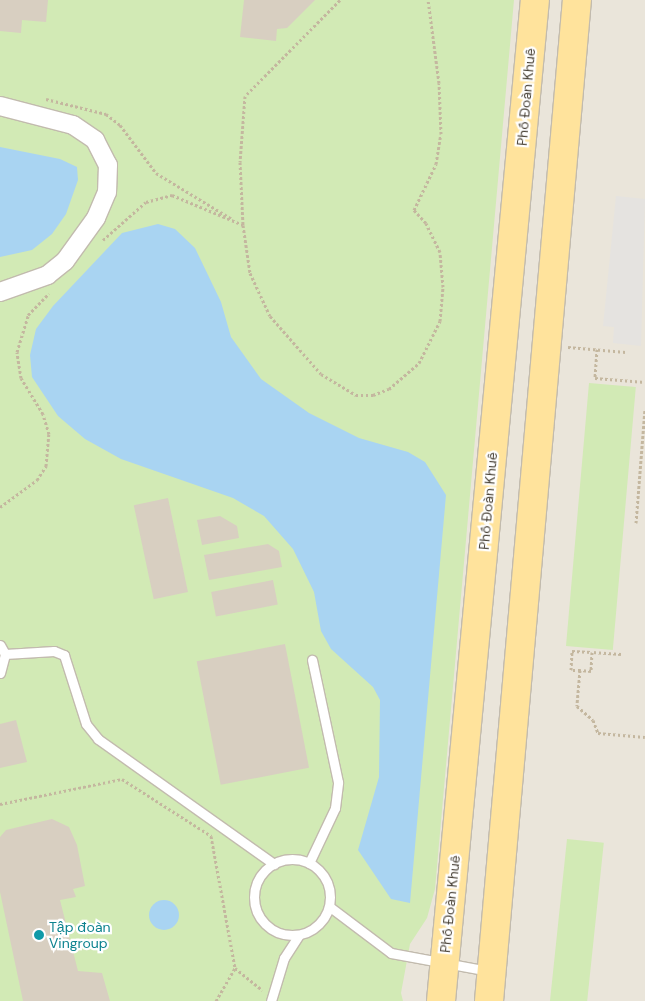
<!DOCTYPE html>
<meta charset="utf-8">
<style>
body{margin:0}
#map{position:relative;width:645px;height:1001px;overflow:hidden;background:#f6f3ec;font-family:"DM Sans",sans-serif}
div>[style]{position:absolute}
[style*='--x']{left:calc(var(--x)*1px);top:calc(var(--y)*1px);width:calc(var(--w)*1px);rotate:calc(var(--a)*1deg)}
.residential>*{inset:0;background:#eae5da;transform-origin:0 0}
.green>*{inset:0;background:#d2eab5;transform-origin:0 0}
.parking>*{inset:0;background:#e5e3e0}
.water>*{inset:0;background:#a9d4f2}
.round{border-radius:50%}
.building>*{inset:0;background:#d8cfc1;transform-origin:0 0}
.path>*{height:3px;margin-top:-1.5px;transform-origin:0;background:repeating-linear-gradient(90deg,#c4b79f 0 2.5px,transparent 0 5px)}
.roads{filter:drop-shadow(1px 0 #c2bbae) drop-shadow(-1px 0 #c2bbae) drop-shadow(0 1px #c2bbae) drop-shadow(0 -1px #c2bbae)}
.service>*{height:9px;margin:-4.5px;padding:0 4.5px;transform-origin:4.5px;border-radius:4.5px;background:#fff}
.service>.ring{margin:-4.5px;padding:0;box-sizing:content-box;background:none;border:9px solid #fff;border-radius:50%}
.minor>*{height:18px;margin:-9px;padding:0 9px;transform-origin:9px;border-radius:9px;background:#fff}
.primary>*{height:28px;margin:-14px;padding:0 14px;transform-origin:14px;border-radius:14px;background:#ffe39c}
.dots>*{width:14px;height:14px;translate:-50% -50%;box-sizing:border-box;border:2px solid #fff;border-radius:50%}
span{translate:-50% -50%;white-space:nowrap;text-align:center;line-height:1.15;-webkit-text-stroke:4.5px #fff;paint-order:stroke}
.street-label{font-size:14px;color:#4b4439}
.culture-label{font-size:14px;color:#0d838f}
.left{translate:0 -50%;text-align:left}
</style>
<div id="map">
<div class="residential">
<div style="left:0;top:0;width:645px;height:1001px"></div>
</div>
<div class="green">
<div style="clip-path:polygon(0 0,514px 0,435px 889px,427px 918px,410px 944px,401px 993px,403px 1001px,0 1001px)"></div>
<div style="left:589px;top:383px;width:47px;height:264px;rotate:5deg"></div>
<div style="left:567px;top:839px;width:37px;height:163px;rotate:6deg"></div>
</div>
<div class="parking">
<div style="clip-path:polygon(616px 196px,645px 199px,641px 346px,613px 343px,614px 327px,603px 326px)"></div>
</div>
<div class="water">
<div style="clip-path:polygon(0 147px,60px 159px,77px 167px,78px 180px,66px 214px,52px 234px,32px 250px,0 257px)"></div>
<div style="clip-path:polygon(158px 224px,175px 229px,195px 248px,221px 302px,231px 337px,261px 379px,309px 413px,359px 438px,408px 452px,425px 462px,446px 495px,410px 903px,391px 899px,358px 850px,379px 777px,380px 700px,373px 687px,331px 649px,321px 631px,314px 592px,293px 549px,264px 516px,233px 498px,121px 459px,85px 439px,58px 416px,32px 377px,30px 355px,36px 329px,53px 306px,122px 233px)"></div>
<div class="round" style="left:149px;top:900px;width:30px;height:30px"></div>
</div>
<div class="building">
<div style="clip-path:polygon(0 0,48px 0,46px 22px,22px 20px,21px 33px,0 31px)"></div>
<div style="clip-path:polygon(244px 0,315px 0,287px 28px,277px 29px,276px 41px,240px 37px)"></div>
<div style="left:168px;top:498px;width:96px;height:35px;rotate:78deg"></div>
<div style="clip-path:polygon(220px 516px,237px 526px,239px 538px,202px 545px,197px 520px)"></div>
<div style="clip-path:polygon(268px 544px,279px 551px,282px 567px,209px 580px,204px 555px)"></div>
<div style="left:273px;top:580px;width:25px;height:63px;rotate:79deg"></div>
<div style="left:285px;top:644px;width:126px;height:90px;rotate:79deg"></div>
<div style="clip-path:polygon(16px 720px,27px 762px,0 768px,0 724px)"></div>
<div style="clip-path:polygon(52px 819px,69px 827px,77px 845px,85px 886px,73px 889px,76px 897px,60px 900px,78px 971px,102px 973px,110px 1001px,23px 1001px,0 892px,0 837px,6px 830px)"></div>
</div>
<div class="path">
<div style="--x:340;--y:0;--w:135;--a:134.7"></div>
<div style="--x:245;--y:96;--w:66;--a:94.3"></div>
<div style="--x:240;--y:162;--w:63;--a:87.3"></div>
<div style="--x:243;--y:225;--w:49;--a:81.7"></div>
<div style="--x:250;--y:273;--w:47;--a:65.1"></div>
<div style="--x:270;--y:316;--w:77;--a:48.7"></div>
<div style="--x:321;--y:374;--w:41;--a:31"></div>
<div style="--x:356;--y:395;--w:17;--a:0"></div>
<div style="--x:373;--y:395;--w:17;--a:-21"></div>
<div style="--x:389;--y:389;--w:40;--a:-41"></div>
<div style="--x:419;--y:363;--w:47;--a:-63.4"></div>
<div style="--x:440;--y:321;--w:34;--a:-85"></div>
<div style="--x:443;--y:287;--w:35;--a:-95"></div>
<div style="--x:440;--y:252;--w:32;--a:-116"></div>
<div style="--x:426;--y:223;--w:18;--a:-133"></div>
<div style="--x:414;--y:210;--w:51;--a:-64.4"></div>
<div style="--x:436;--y:164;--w:30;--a:-81"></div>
<div style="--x:441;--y:134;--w:51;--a:-92.2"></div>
<div style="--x:439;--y:83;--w:84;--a:-97.5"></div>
<div style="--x:46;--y:99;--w:62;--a:14"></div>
<div style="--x:106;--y:114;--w:18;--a:38"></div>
<div style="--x:120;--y:125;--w:60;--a:53.1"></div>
<div style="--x:156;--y:173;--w:89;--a:31.2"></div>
<div style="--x:103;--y:240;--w:57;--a:-41.5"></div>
<div style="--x:146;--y:202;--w:27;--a:-15"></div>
<div style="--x:172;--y:195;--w:77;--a:22.9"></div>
<div style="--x:568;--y:347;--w:58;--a:4.9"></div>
<div style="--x:597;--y:349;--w:29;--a:94"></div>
<div style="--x:595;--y:378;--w:50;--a:4.6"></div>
<div style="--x:0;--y:507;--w:46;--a:-36.1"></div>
<div style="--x:37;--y:480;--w:17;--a:-57"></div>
<div style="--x:46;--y:466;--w:32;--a:-85"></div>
<div style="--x:49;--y:434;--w:21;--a:-107"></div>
<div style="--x:43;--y:414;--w:42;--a:-121.4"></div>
<div style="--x:21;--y:378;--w:26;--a:-99"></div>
<div style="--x:17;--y:352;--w:39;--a:-73"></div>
<div style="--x:28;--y:315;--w:30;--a:-46"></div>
<div style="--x:636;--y:523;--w:114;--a:-85.5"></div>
<div style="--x:621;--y:654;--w:29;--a:-176"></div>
<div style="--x:592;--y:652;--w:19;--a:93"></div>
<div style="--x:591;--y:671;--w:11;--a:-175"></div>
<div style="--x:580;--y:670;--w:36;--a:95"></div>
<div style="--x:577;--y:706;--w:21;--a:41"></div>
<div style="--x:593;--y:720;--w:14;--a:69"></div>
<div style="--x:598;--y:733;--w:47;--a:4.9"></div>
<div style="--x:580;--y:670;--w:9;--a:180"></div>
<div style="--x:571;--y:670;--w:19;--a:-87"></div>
<div style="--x:572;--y:651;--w:20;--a:3"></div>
<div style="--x:0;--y:804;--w:125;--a:-11.6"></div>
<div style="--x:122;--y:779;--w:106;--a:32.6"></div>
<div style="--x:211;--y:836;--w:134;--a:79.7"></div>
<div style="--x:235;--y:968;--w:35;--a:39"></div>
<div style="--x:216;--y:1001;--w:38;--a:-60"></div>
</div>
<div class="roads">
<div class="service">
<div style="--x:0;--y:645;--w:10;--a:61"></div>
<div style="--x:5;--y:654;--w:49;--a:-3.5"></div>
<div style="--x:54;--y:651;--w:11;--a:22"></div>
<div style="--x:64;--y:655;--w:72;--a:72.3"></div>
<div style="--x:86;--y:724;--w:19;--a:51"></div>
<div style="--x:98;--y:739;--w:216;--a:35.4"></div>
<div style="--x:0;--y:673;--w:20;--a:-75"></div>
<div class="ring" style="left:254px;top:859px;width:67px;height:67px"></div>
<div style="--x:309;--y:863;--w:61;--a:-64.7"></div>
<div style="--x:335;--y:808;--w:26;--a:-83"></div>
<div style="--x:338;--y:782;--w:125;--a:-102"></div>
<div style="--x:330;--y:907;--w:76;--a:37"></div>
<div style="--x:391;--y:953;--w:100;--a:10.4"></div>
<div style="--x:271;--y:1001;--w:45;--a:-73.2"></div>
<div style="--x:284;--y:958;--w:27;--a:-57"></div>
</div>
<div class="minor">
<div style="--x:0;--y:106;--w:75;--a:14.6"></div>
<div style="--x:73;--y:125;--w:27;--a:34"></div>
<div style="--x:95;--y:140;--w:28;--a:63"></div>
<div style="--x:108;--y:165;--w:27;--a:92"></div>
<div style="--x:107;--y:192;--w:28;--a:113"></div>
<div style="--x:96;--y:218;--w:53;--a:125.8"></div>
<div style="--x:65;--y:261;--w:22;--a:141"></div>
<div style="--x:48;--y:275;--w:51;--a:160.5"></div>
</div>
<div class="primary">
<div style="--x:441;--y:1001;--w:1005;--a:-84.64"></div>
<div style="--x:489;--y:1001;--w:1005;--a:-84.98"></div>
</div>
</div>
<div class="dots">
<div style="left:39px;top:935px;background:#0f9aa8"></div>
</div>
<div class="street-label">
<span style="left:526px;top:97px;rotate:-85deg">Phố Đoàn Khuê</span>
<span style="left:488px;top:501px;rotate:-85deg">Phố Đoàn Khuê</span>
<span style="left:450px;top:904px;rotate:-84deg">Phố Đoàn Khuê</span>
</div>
<div class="culture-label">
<span class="left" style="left:49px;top:935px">Tập đoàn<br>Vingroup</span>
</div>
</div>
